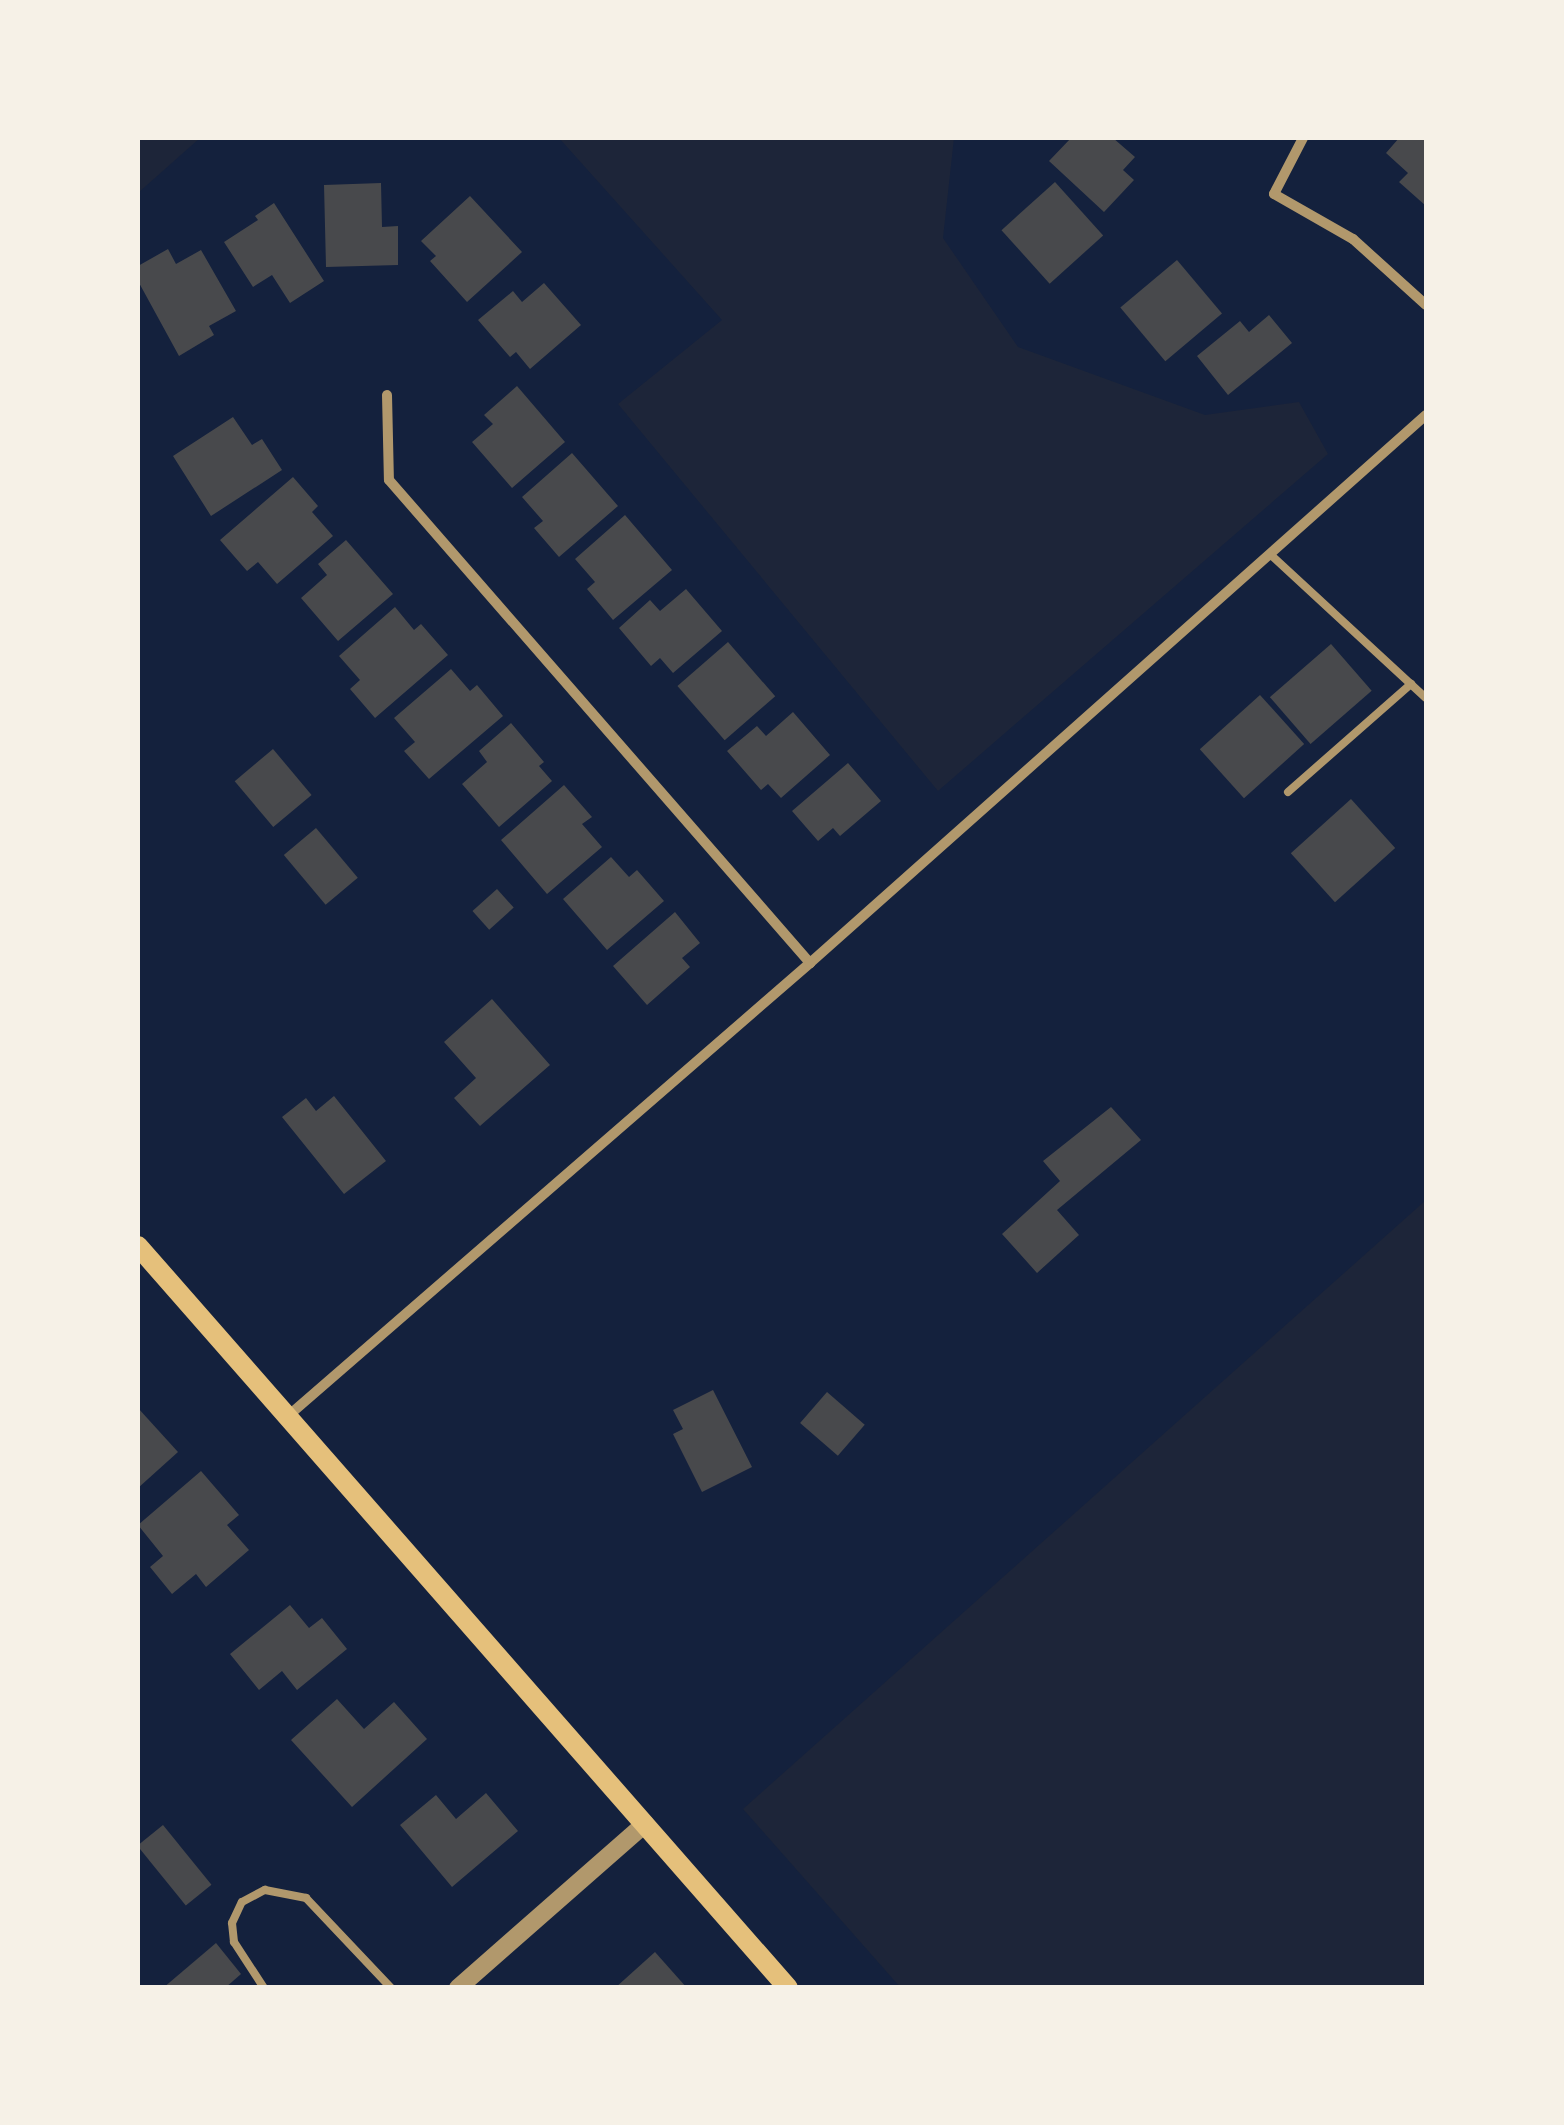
<!DOCTYPE html>
<style>
body{margin:0}
#map{position:relative;width:1564px;height:2125px;overflow:hidden;background:#14213d;font-family:Overpass,sans-serif}
div>[style]{position:absolute}
[style*='--x']{left:calc(var(--x)*1px);top:calc(var(--y)*1px);width:calc(var(--w)*1px);rotate:calc(var(--a)*1deg)}
.green>*{inset:0;background:#1d2539}
.building>*{inset:0;background:#48494c;transform-origin:0 0}
.service>*{height:8px;margin:-4px;padding:0 4px;transform-origin:4px;border-radius:4px;background:#b1986c}
.minor>*{height:10px;margin:-5px;padding:0 5px;transform-origin:5px;border-radius:5px;background:#b1986c}
.tertiary>*{height:18px;margin:-9px;padding:0 9px;transform-origin:9px;border-radius:9px;background:#b1986c}
.secondary>*{height:20px;margin:-10px;padding:0 10px;transform-origin:10px;border-radius:10px;background:#e5c07b}
span{translate:-50% -50%;white-space:nowrap;text-align:center;line-height:1.15;-webkit-text-stroke:8px #f6f1e7;paint-order:stroke}
.frame{position:absolute;inset:0;border:140px solid #f6f1e7;pointer-events:none}
</style>
<div id="map">
<div class="green">
<div style="clip-path:polygon(138px 138px,200px 138px,138px 193px)"></div>
<div style="clip-path:polygon(559px 138px,954px 138px,943px 238px,1018px 347px,1205px 415px,1299px 402px,1328px 454px,938px 791px,618px 404px,722px 320px)"></div>
<div style="clip-path:polygon(1426px 1200px,1426px 1987px,900px 1987px,743px 1809px)"></div>
</div>
<div class="building">
<div style="clip-path:polygon(1071px 138px,1113px 138px,1135px 157px,1123px 170px,1134px 180px,1104px 212px,1049px 161px)"></div>
<div style="clip-path:polygon(1399px 138px,1426px 138px,1426px 206px,1399px 182px,1408px 173px,1386px 153px)"></div>
<div style="left:1055px;top:182px;width:72px;height:72px;rotate:48deg"></div>
<div style="clip-path:polygon(381px 183px,382px 227px,398px 226px,398px 265px,326px 267px,324px 185px)"></div>
<div style="clip-path:polygon(470px 196px,522px 252px,467px 302px,430px 261px,436px 256px,421px 241px)"></div>
<div style="clip-path:polygon(274px 203px,324px 281px,290px 303px,272px 275px,253px 287px,224px 242px,258px 220px,255px 216px)"></div>
<div style="clip-path:polygon(168px 249px,176px 264px,201px 250px,236px 311px,209px 326px,214px 335px,179px 356px,138px 281px,138px 266px)"></div>
<div style="left:1177px;top:260px;width:70px;height:74px;rotate:50deg"></div>
<div style="clip-path:polygon(544px 283px,581px 325px,530px 369px,516px 352px,510px 357px,478px 320px,513px 291px,522px 302px)"></div>
<div style="clip-path:polygon(1269px 315px,1292px 343px,1228px 395px,1197px 356px,1240px 321px,1249px 332px)"></div>
<div style="clip-path:polygon(517px 386px,565px 442px,512px 488px,472px 442px,493px 424px,484px 415px)"></div>
<div style="clip-path:polygon(233px 417px,252px 445px,262px 439px,282px 470px,211px 516px,173px 456px)"></div>
<div style="clip-path:polygon(572px 453px,618px 506px,559px 557px,534px 528px,543px 521px,522px 497px)"></div>
<div style="clip-path:polygon(293px 477px,318px 506px,312px 512px,333px 536px,277px 584px,258px 562px,247px 571px,220px 540px)"></div>
<div style="clip-path:polygon(625px 515px,672px 570px,613px 620px,587px 589px,595px 582px,575px 559px)"></div>
<div style="clip-path:polygon(346px 540px,393px 594px,338px 641px,301px 598px,327px 575px,318px 564px)"></div>
<div style="clip-path:polygon(686px 589px,722px 631px,673px 673px,660px 658px,651px 666px,619px 628px,650px 600px,660px 611px)"></div>
<div style="clip-path:polygon(395px 607px,414px 630px,421px 624px,448px 655px,375px 718px,350px 689px,360px 680px,339px 656px)"></div>
<div style="left:728px;top:642px;width:72px;height:67px;rotate:49deg"></div>
<div style="left:1331px;top:644px;width:62px;height:81px;rotate:49deg"></div>
<div style="clip-path:polygon(451px 669px,470px 691px,477px 685px,503px 716px,429px 779px,404px 751px,415px 742px,394px 718px)"></div>
<div style="left:1260px;top:695px;width:66px;height:81px;rotate:48deg"></div>
<div style="clip-path:polygon(793px 712px,830px 755px,781px 798px,768px 784px,761px 790px,727px 751px,757px 726px,766px 736px)"></div>
<div style="clip-path:polygon(511px 723px,544px 762px,539px 766px,552px 781px,499px 827px,462px 784px,487px 762px,479px 751px)"></div>
<div style="left:273px;top:749px;width:60px;height:50px;rotate:50deg"></div>
<div style="clip-path:polygon(848px 763px,881px 801px,840px 836px,833px 828px,818px 841px,792px 811px)"></div>
<div style="clip-path:polygon(564px 785px,592px 817px,582px 824px,602px 847px,547px 894px,501px 840px)"></div>
<div style="left:1351px;top:799px;width:66px;height:81px;rotate:48deg"></div>
<div style="left:316px;top:828px;width:65px;height:42px;rotate:50deg"></div>
<div style="clip-path:polygon(611px 857px,629px 877px,637px 870px,664px 901px,607px 950px,563px 899px)"></div>
<div style="left:497px;top:889px;width:25px;height:33px;rotate:48deg"></div>
<div style="clip-path:polygon(675px 912px,700px 943px,682px 958px,690px 967px,647px 1005px,613px 966px)"></div>
<div style="clip-path:polygon(492px 999px,550px 1065px,480px 1126px,454px 1098px,476px 1078px,444px 1042px)"></div>
<div style="clip-path:polygon(334px 1096px,386px 1161px,344px 1194px,282px 1117px,306px 1098px,316px 1111px)"></div>
<div style="clip-path:polygon(1111px 1107px,1141px 1140px,1057px 1210px,1079px 1235px,1037px 1273px,1002px 1234px,1060px 1181px,1043px 1161px)"></div>
<div style="clip-path:polygon(713px 1390px,752px 1467px,702px 1492px,673px 1434px,683px 1429px,673px 1410px)"></div>
<div style="left:827px;top:1392px;width:50px;height:41px;rotate:41deg"></div>
<div style="clip-path:polygon(138px 1408px,178px 1452px,138px 1488px)"></div>
<div style="clip-path:polygon(201px 1471px,239px 1515px,227px 1525px,249px 1550px,206px 1587px,196px 1574px,172px 1594px,150px 1567px,163px 1556px,138px 1525px)"></div>
<div style="clip-path:polygon(290px 1605px,309px 1628px,322px 1618px,347px 1649px,297px 1690px,282px 1671px,259px 1690px,230px 1654px)"></div>
<div style="clip-path:polygon(337px 1699px,364px 1729px,394px 1702px,427px 1739px,352px 1807px,291px 1740px)"></div>
<div style="clip-path:polygon(486px 1793px,518px 1831px,452px 1887px,400px 1825px,436px 1795px,456px 1819px)"></div>
<div style="left:163px;top:1825px;width:77px;height:33px;rotate:51deg"></div>
<div style="clip-path:polygon(216px 1943px,241px 1974px,225px 1988px,163px 1988px)"></div>
<div style="clip-path:polygon(655px 1952px,687px 1988px,615px 1988px)"></div>
</div>
<div class="service">
<div style="--x:1272;--y:556;--w:209;--a:42.7"></div>
<div style="--x:1288;--y:792;--w:164;--a:-41.3"></div>
<div style="--x:264;--y:1988;--w:55;--a:-123.1"></div>
<div style="--x:234;--y:1942;--w:19;--a:-96"></div>
<div style="--x:232;--y:1923;--w:23;--a:-65"></div>
<div style="--x:242;--y:1902;--w:26;--a:-28"></div>
<div style="--x:265;--y:1890;--w:42;--a:11"></div>
<div style="--x:306;--y:1898;--w:124;--a:46.6"></div>
</div>
<div class="minor">
<div style="--x:1303;--y:138;--w:63;--a:117.4"></div>
<div style="--x:1274;--y:194;--w:91;--a:29.7"></div>
<div style="--x:1353;--y:239;--w:98;--a:42.1"></div>
<div style="--x:387;--y:395;--w:85;--a:88.7"></div>
<div style="--x:389;--y:480;--w:641;--a:48.92"></div>
<div style="--x:288;--y:1416;--w:691;--a:-40.95"></div>
<div style="--x:810;--y:963;--w:824;--a:-41.66"></div>
</div>
<div class="tertiary">
<div style="--x:458;--y:1988;--w:249;--a:-41.3"></div>
</div>
<div class="secondary">
<div style="--x:138;--y:1246;--w:986;--a:48.78"></div>
</div>
<div class="frame"></div>
</div>
